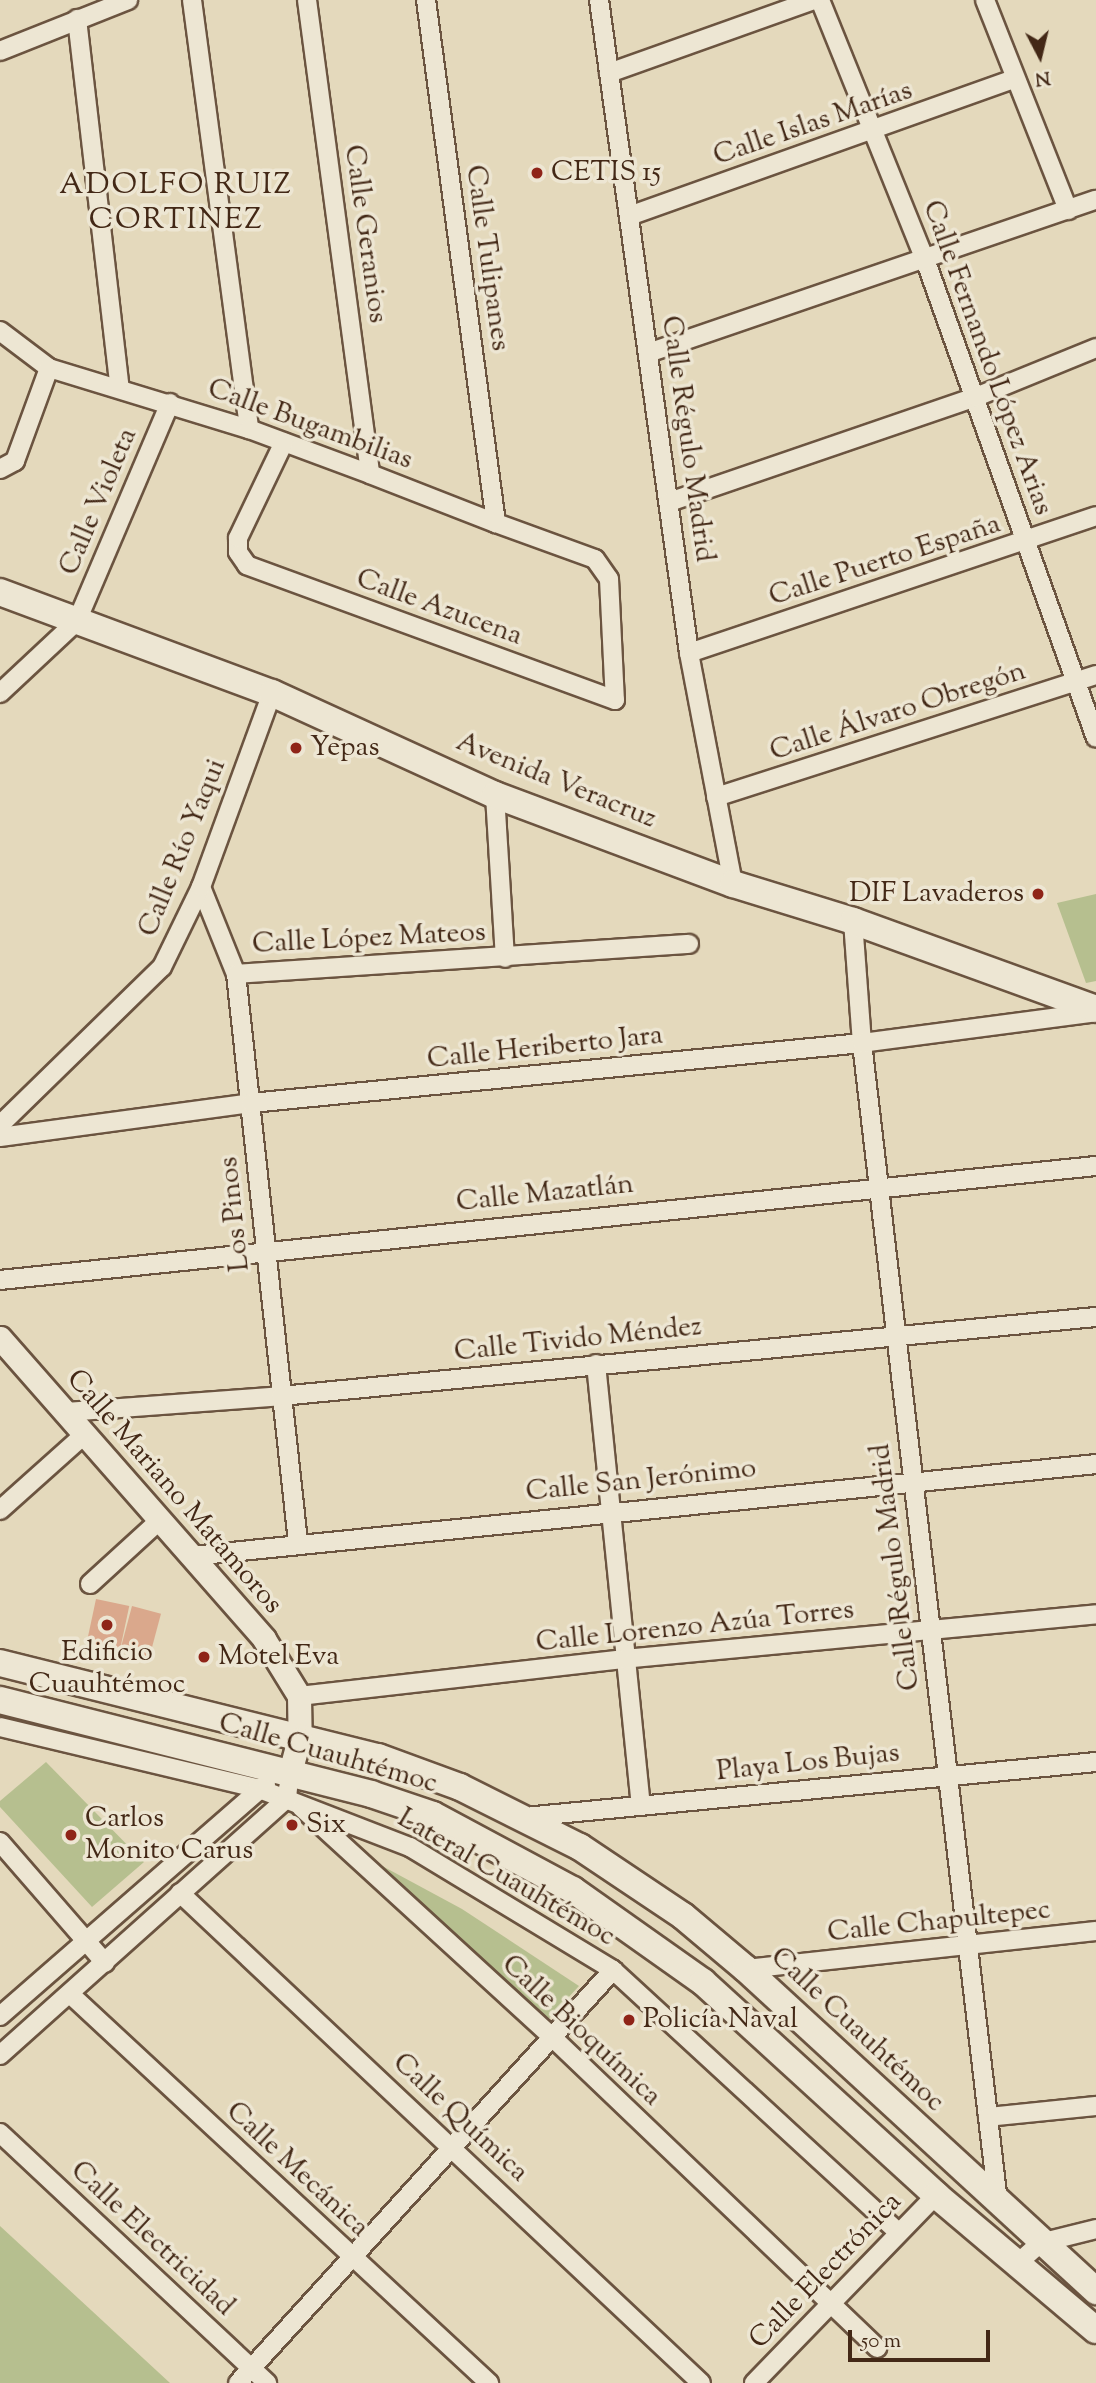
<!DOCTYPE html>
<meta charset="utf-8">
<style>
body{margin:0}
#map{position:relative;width:1096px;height:2383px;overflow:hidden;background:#e4d9bc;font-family:"Sorts Mill Goudy",serif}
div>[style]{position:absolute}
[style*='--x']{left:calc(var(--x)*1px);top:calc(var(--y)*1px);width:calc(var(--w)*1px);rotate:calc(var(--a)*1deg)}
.green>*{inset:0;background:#b6bf8f}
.building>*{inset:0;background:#daa88c;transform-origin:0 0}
.roads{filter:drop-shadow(2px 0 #6b5440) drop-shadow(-2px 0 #6b5440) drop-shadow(0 2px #6b5440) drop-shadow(0 -2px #6b5440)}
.minor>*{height:18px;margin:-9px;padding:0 9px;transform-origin:9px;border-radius:9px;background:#ede6d3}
.tertiary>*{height:23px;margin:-11.5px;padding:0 11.5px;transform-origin:11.5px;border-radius:11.5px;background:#ede6d3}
.secondary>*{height:26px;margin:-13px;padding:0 13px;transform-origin:13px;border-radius:13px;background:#ede6d3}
.dots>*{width:19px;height:19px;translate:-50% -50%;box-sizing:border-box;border:4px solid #ede6d3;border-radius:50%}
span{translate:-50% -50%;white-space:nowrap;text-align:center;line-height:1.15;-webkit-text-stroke:7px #ede6d3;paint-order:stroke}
.street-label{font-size:28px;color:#432816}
.poi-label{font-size:28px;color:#432816}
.left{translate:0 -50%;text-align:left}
.right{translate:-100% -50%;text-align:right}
.neighbourhood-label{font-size:30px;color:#432816;letter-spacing:2px}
.north{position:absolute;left:1005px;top:21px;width:70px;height:70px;-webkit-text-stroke:5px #ede6d3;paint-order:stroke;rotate:173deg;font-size:19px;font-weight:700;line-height:28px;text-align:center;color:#432816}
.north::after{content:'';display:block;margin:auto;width:24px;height:32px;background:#432816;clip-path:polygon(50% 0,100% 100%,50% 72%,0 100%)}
.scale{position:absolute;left:848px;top:2330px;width:142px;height:32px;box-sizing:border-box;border:4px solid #432816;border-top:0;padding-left:9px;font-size:21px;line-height:24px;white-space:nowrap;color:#432816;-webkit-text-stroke:5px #ede6d3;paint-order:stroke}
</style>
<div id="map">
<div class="green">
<div style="clip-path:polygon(1096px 894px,1096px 981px,1086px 983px,1057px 903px)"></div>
<div style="clip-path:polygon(46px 1762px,144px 1862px,92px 1907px,0 1807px,0 1801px)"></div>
<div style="clip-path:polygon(360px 1854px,462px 1909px,579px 1986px,542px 2026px)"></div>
<div style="clip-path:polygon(0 2226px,170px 2383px,0 2383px)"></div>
</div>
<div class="building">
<div style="left:96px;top:1599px;width:34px;height:46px;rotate:12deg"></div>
<div style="left:132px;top:1606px;width:30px;height:47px;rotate:15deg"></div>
</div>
<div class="roads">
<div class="minor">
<div style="--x:192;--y:0;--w:433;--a:82.4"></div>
<div style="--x:307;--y:0;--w:478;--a:82.4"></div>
<div style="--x:426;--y:0;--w:528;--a:82.38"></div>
<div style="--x:599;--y:0;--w:659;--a:82.15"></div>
<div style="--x:689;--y:653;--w:235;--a:79.2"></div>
<div style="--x:820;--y:0;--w:283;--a:68"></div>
<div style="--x:926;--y:262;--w:505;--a:70.35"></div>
<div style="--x:985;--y:0;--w:226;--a:68.4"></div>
<div style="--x:77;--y:19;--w:372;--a:83.4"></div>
<div style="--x:0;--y:51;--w:138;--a:-21.7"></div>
<div style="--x:609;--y:73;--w:218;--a:-19.6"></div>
<div style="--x:629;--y:216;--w:408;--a:-19.6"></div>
<div style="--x:0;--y:331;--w:61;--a:37.1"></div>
<div style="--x:49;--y:368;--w:209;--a:17"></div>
<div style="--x:249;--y:429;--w:129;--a:20.4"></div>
<div style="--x:370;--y:474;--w:135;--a:21.3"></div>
<div style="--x:496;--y:523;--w:105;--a:20"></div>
<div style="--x:595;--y:559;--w:24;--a:55"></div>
<div style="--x:609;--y:579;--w:121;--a:87.2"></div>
<div style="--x:615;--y:700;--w:392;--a:-159.9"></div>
<div style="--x:247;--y:565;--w:16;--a:-125"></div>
<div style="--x:238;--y:552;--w:14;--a:-90"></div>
<div style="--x:238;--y:538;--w:106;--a:-64.4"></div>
<div style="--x:648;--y:353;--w:473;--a:-18.9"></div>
<div style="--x:0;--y:469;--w:17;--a:-28"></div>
<div style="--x:15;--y:461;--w:99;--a:-69.9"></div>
<div style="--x:669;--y:502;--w:324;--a:-18.9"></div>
<div style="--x:976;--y:397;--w:130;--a:-22.2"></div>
<div style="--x:689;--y:653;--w:429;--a:-18.6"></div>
<div style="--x:0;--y:693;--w:105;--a:-43.1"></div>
<div style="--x:77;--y:621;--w:237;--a:-66.9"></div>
<div style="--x:495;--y:795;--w:163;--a:86.5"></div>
<div style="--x:716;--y:797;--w:399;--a:-17.8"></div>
<div style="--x:201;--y:887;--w:94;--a:68.1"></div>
<div style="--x:236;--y:974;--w:571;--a:83.77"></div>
<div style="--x:853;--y:921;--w:122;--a:85.8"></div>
<div style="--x:862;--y:1043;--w:1167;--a:83.31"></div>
<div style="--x:236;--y:974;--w:454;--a:-3.8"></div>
<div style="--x:0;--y:1125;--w:226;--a:-44.3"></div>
<div style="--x:162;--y:967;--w:89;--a:-64"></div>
<div style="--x:201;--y:887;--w:207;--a:-69.9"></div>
<div style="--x:0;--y:1137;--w:253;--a:-7.7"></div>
<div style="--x:251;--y:1103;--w:614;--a:-5.61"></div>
<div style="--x:862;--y:1043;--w:236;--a:-7.5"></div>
<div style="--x:0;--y:1280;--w:1102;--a:-5.94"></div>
<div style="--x:596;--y:1364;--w:444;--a:84.2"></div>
<div style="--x:65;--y:1412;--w:217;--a:-4.2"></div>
<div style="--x:281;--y:1396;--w:819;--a:-5.54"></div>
<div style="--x:0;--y:1510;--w:114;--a:-41.8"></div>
<div style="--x:192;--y:1556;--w:909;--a:-5.81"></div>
<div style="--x:90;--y:1584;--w:95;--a:-42.4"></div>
<div style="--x:299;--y:1696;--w:326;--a:-6.5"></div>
<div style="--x:623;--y:1659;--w:475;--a:-5.4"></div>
<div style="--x:0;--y:1727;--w:264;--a:13.4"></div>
<div style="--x:257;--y:1788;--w:164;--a:21.1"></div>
<div style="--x:410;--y:1847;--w:237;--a:31.2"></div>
<div style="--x:613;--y:1970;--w:387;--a:42.6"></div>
<div style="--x:301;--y:1807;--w:340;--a:42.5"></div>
<div style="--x:552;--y:2037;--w:450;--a:43.7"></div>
<div style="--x:525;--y:1817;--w:574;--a:-5.5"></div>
<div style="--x:0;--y:1842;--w:160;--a:49"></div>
<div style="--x:180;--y:1893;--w:715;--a:43.24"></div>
<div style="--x:746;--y:1969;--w:352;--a:-6.2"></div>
<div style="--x:70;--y:1994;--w:572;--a:42.87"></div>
<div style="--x:0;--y:2016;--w:353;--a:-41.1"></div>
<div style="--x:0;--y:2055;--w:385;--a:-41.8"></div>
<div style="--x:287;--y:1798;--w:10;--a:-84"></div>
<div style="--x:988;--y:2117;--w:109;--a:-5.8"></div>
<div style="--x:0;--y:2133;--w:366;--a:43.1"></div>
<div style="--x:1017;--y:2264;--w:31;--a:-42"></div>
<div style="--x:1040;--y:2243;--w:58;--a:-14"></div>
<div style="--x:238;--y:2383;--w:558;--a:-47.76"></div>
<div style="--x:754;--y:2383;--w:262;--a:-45.9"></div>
</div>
<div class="tertiary">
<div style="--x:0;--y:1338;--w:400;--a:48.7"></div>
<div style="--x:264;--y:1639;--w:67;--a:58.4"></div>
<div style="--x:299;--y:1696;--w:39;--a:89"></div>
<div style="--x:300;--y:1735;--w:39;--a:105"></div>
</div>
<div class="secondary">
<div style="--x:0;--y:592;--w:290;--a:20.4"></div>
<div style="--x:272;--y:693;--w:245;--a:24.6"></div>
<div style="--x:495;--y:795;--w:254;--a:20.5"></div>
<div style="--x:733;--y:884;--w:126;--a:17.1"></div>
<div style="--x:853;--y:921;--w:258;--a:19.9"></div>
<div style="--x:0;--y:1663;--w:390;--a:14"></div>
<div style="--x:378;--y:1757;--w:87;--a:20.1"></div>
<div style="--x:460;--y:1787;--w:134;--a:26.6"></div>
<div style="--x:580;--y:1847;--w:124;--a:33.8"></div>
<div style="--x:683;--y:1916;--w:82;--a:40.1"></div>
<div style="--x:746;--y:1969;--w:476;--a:42.6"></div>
<div style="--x:0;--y:1700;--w:383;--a:14.2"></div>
<div style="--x:371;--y:1794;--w:65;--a:18.7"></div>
<div style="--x:433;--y:1815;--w:159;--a:28.2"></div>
<div style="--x:573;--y:1890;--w:159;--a:35.3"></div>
<div style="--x:703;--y:1982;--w:316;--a:42.4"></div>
<div style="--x:936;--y:2195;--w:209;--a:40.2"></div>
</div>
</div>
<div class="dots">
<div style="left:537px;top:173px;background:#8f2418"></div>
<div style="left:296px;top:748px;background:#8f2418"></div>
<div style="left:1038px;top:894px;background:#8f2418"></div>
<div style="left:107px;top:1625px;background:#8f2418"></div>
<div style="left:204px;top:1657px;background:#8f2418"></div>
<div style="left:292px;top:1825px;background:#8f2418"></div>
<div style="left:71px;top:1835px;background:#8f2418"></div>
<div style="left:629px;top:2020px;background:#8f2418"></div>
</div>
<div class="street-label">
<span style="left:813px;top:124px;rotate:-19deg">Calle Islas Marías</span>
<span style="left:365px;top:234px;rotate:82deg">Calle Geranios</span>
<span style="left:487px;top:258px;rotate:82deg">Calle Tulipanes</span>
<span style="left:987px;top:358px;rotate:70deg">Calle Fernando López Arias</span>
<span style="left:310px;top:425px;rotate:20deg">Calle Bugambilias</span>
<span style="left:687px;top:439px;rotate:82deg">Calle Régulo Madrid</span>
<span style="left:99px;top:502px;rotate:-67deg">Calle Violeta</span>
<span style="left:885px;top:561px;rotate:-18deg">Calle Puerto España</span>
<span style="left:439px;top:608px;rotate:20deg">Calle Azucena</span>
<span style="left:898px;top:712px;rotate:-18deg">Calle Álvaro Obregón</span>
<span style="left:556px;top:781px;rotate:22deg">Avenida Veracruz</span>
<span style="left:183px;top:848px;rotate:-68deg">Calle Río Yaqui</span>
<span style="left:369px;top:939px;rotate:-3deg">Calle López Mateos</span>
<span style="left:545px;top:1048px;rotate:-6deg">Calle Heriberto Jara</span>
<span style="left:545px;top:1194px;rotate:-6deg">Calle Mazatlán</span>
<span style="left:235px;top:1214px;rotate:-96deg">Los Pinos</span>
<span style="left:578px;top:1340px;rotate:-6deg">Calle Tivido Méndez</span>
<span style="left:641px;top:1481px;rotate:-6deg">Calle San Jerónimo</span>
<span style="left:174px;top:1492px;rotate:49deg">Calle Mariano Matamoros</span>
<span style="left:896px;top:1567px;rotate:-97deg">Calle Régulo Madrid</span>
<span style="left:695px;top:1627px;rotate:-6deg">Calle Lorenzo Azúa Torres</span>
<span style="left:328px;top:1754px;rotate:16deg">Calle Cuauhtémoc</span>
<span style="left:808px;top:1763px;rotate:-6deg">Playa Los Bujas</span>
<span style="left:506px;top:1878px;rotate:30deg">Lateral Cuauhtémoc</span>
<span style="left:939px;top:1922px;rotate:-6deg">Calle Chapultepec</span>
<span style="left:857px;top:2030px;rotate:43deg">Calle Cuauhtémoc</span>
<span style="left:581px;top:2031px;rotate:43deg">Calle Bioquímica</span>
<span style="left:460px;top:2118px;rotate:43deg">Calle Química</span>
<span style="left:297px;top:2170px;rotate:43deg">Calle Mecánica</span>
<span style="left:152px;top:2239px;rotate:43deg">Calle Electricidad</span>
<span style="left:826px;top:2271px;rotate:-46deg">Calle Electrónica</span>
</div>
<div class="poi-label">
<span class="left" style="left:551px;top:173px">CETIS 15</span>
<span class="left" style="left:310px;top:748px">Yepas</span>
<span class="right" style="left:1024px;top:894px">DIF Lavaderos</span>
<span style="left:107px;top:1669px">Edificio<br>Cuauhtémoc</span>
<span class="left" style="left:218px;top:1657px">Motel Eva</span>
<span class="left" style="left:85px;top:1835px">Carlos<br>Monito Carus</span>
<span class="left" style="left:306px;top:1825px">Six</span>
<span class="left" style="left:643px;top:2020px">Policía Naval</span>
</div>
<div class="neighbourhood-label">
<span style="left:176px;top:203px">ADOLFO RUIZ<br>CORTINEZ</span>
</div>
<div class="north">N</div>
<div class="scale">50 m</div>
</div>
